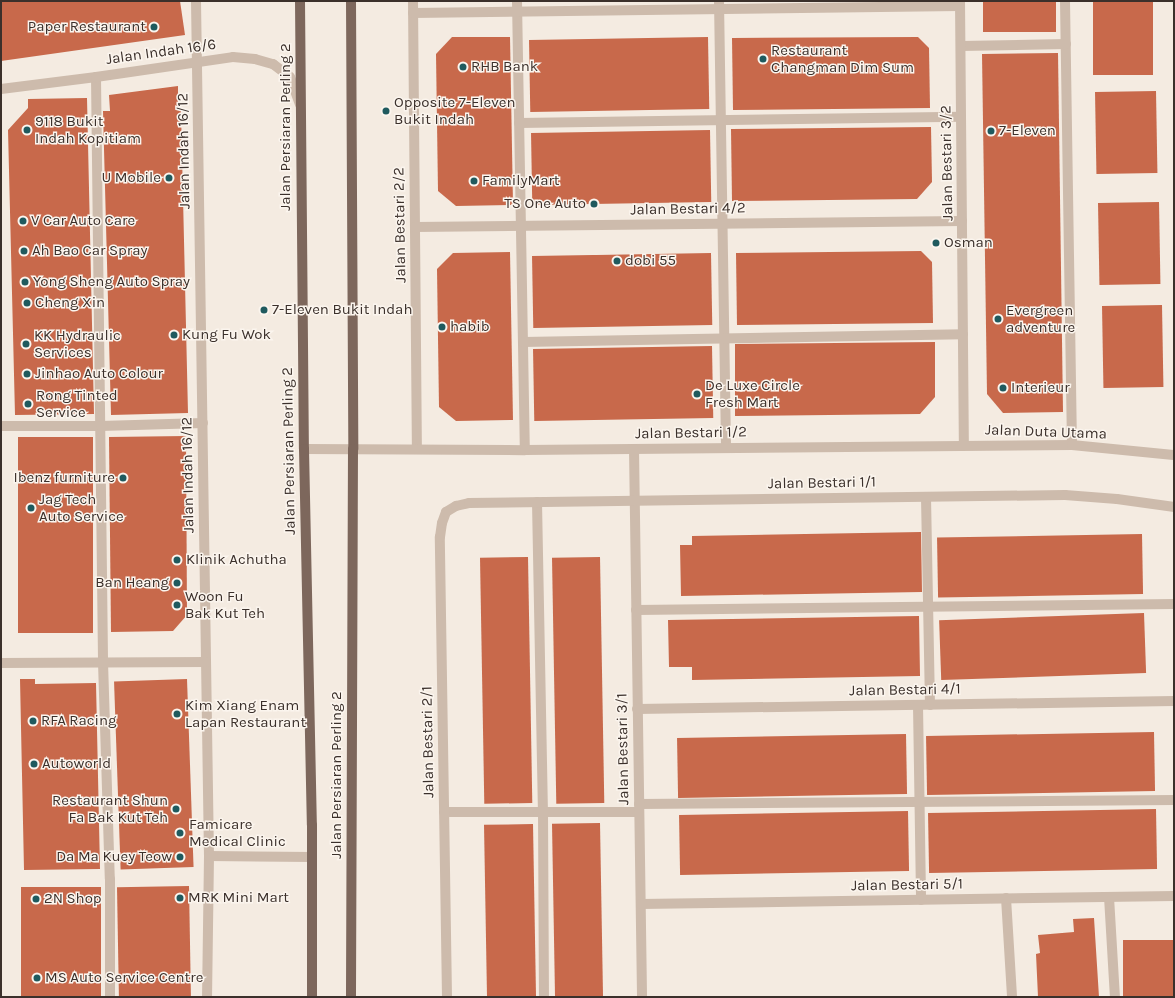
<!DOCTYPE html>
<style>
body{margin:0}
#map{position:relative;width:1175px;height:998px;overflow:hidden;background:#f4ebe1;font-family:Karla,sans-serif}
div>[style]{position:absolute}
[style*='--x']{left:calc(var(--x)*1px);top:calc(var(--y)*1px);width:calc(var(--w)*1px);rotate:calc(var(--a)*1deg)}
.building>*{inset:0;background:#c8694b;transform-origin:0 0}
.lane>*{height:10px;margin:-5px;padding:0 5px;transform-origin:5px;border-radius:5px;background:#cdbbac}
.street>*{height:10px;margin:-5px;padding:0 5px;transform-origin:5px;border-radius:5px;background:#cdbbac}
.primary>*{height:10px;margin:-5px;padding:0 5px;transform-origin:5px;border-radius:5px;background:#7d675c}
.dots>*{width:11px;height:11px;translate:-50% -50%;box-sizing:border-box;border:2px solid #fbf5ee;border-radius:50%}
span{translate:-50% -50%;white-space:nowrap;text-align:center;line-height:1.15;-webkit-text-stroke:3px #fbf5ee;paint-order:stroke}
.poi-label{font-size:15px;color:#3b302b}
.right{translate:-100% -50%;text-align:right}
.left{translate:0 -50%;text-align:left}
.street-label{font-size:15px;color:#3b302b}
.frame{position:absolute;inset:0;border:2px solid #3b302b;pointer-events:none}
</style>
<div id="map">
<div class="building">
<div style="clip-path:polygon(1px 1px,180px 1px,185px 35px,1px 61px)"></div>
<div style="left:983px;top:1px;width:73px;height:31px"></div>
<div style="left:1093px;top:1px;width:60px;height:74px"></div>
<div style="clip-path:polygon(452px 37px,510px 37px,513px 205px,456px 206px,438px 191px,436px 54px)"></div>
<div style="left:708px;top:37px;width:72px;height:179px;rotate:89deg"></div>
<div style="clip-path:polygon(918px 37px,929px 48px,930px 108px,733px 110px,732px 38px)"></div>
<div style="clip-path:polygon(1058px 53px,1063px 412px,1003px 413px,987px 394px,982px 54px)"></div>
<div style="clip-path:polygon(178px 86px,178px 110px,181px 110px,188px 413px,111px 415px,103px 111px,110px 111px,109px 95px)"></div>
<div style="left:1156px;top:91px;width:82px;height:61px;rotate:89deg"></div>
<div style="clip-path:polygon(87px 98px,94px 414px,15px 415px,8px 130px,28px 108px,28px 99px)"></div>
<div style="clip-path:polygon(931px 127px,932px 182px,917px 199px,732px 201px,731px 129px)"></div>
<div style="left:710px;top:130px;width:72px;height:179px;rotate:89deg"></div>
<div style="left:1159px;top:202px;width:82px;height:61px;rotate:89deg"></div>
<div style="clip-path:polygon(921px 251px,932px 262px,933px 323px,737px 325px,736px 253px)"></div>
<div style="clip-path:polygon(510px 252px,513px 420px,456px 421px,439px 407px,437px 269px,453px 253px)"></div>
<div style="left:711px;top:253px;width:72px;height:179px;rotate:89deg"></div>
<div style="left:1162px;top:305px;width:82px;height:60px;rotate:89deg"></div>
<div style="clip-path:polygon(935px 342px,935px 397px,920px 414px,735px 416px,735px 344px)"></div>
<div style="left:712px;top:346px;width:72px;height:179px;rotate:89deg"></div>
<div style="clip-path:polygon(186px 436px,187px 615px,173px 631px,111px 632px,109px 437px)"></div>
<div style="left:18px;top:437px;width:75px;height:196px"></div>
<div style="clip-path:polygon(921px 532px,922px 592px,681px 596px,680px 545px,692px 545px,692px 536px)"></div>
<div style="left:1142px;top:534px;width:60px;height:205px;rotate:89deg"></div>
<div style="left:528px;top:557px;width:246px;height:48px;rotate:89deg"></div>
<div style="left:600px;top:557px;width:246px;height:48px;rotate:89deg"></div>
<div style="left:1144px;top:613px;width:60px;height:205px;rotate:88deg"></div>
<div style="clip-path:polygon(919px 616px,920px 676px,692px 680px,692px 667px,669px 667px,668px 620px)"></div>
<div style="clip-path:polygon(20px 679px,35px 679px,35px 684px,96px 683px,100px 869px,24px 870px)"></div>
<div style="left:187px;top:679px;width:188px;height:73px;rotate:88deg"></div>
<div style="left:1154px;top:732px;width:59px;height:228px;rotate:89deg"></div>
<div style="left:906px;top:734px;width:60px;height:229px;rotate:89deg"></div>
<div style="left:1156px;top:809px;width:60px;height:228px;rotate:89deg"></div>
<div style="left:908px;top:811px;width:60px;height:229px;rotate:89deg"></div>
<div style="left:600px;top:823px;width:174px;height:48px;rotate:89deg"></div>
<div style="left:533px;top:824px;width:173px;height:49px;rotate:89deg"></div>
<div style="left:189px;top:886px;width:111px;height:72px;rotate:89deg"></div>
<div style="left:21px;top:887px;width:80px;height:110px"></div>
<div style="clip-path:polygon(1094px 918px,1099px 997px,1038px 997px,1036px 954px,1040px 953px,1038px 935px,1074px 932px,1073px 919px)"></div>
<div style="left:1174px;top:940px;width:57px;height:51px;rotate:90deg"></div>
</div>
<div class="lane">
<div style="--x:517;--y:1;--w:449;--a:89"></div>
<div style="--x:719;--y:1;--w:447;--a:89.1"></div>
<div style="--x:1065;--y:1;--w:444;--a:89.1"></div>
<div style="--x:961;--y:46;--w:105;--a:-1.1"></div>
<div style="--x:96;--y:77;--w:585;--a:89.31"></div>
<div style="--x:103;--y:662;--w:217;--a:88.2"></div>
<div style="--x:110;--y:879;--w:118;--a:90"></div>
<div style="--x:519;--y:123;--w:442;--a:-0.8"></div>
<div style="--x:523;--y:342;--w:440;--a:-1"></div>
<div style="--x:1;--y:426;--w:100;--a:0"></div>
<div style="--x:101;--y:426;--w:102;--a:-1.7"></div>
<div style="--x:926;--y:497;--w:208;--a:88.9"></div>
<div style="--x:537;--y:502;--w:310;--a:88.9"></div>
<div style="--x:543;--y:812;--w:185;--a:89.7"></div>
<div style="--x:636;--y:610;--w:538;--a:-0.64"></div>
<div style="--x:918;--y:705;--w:195;--a:89.1"></div>
<div style="--x:639;--y:804;--w:535;--a:-0.43"></div>
<div style="--x:444;--y:812;--w:195;--a:0"></div>
<div style="--x:1109;--y:897;--w:100;--a:86.6"></div>
</div>
<div class="street">
<div style="--x:196;--y:1;--w:855;--a:89.13"></div>
<div style="--x:209;--y:856;--w:141;--a:90.8"></div>
<div style="--x:413;--y:1;--w:448;--a:89.5"></div>
<div style="--x:960;--y:1;--w:444;--a:89.5"></div>
<div style="--x:413;--y:13;--w:547;--a:-0.73"></div>
<div style="--x:1;--y:89;--w:96;--a:-7.2"></div>
<div style="--x:96;--y:77;--w:138;--a:-8.3"></div>
<div style="--x:233;--y:57;--w:22;--a:5"></div>
<div style="--x:255;--y:59;--w:19;--a:16"></div>
<div style="--x:273;--y:64;--w:21;--a:37"></div>
<div style="--x:290;--y:77;--w:29;--a:70"></div>
<div style="--x:415;--y:227;--w:547;--a:-0.63"></div>
<div style="--x:304;--y:449;--w:221;--a:0.3"></div>
<div style="--x:525;--y:450;--w:547;--a:-0.52"></div>
<div style="--x:1072;--y:445;--w:102;--a:5.6"></div>
<div style="--x:634;--y:449;--w:548;--a:89.16"></div>
<div style="--x:1;--y:663;--w:205;--a:-0.3"></div>
<div style="--x:637;--y:709;--w:537;--a:-0.85"></div>
<div style="--x:209;--y:856;--w:103;--a:0.6"></div>
<div style="--x:1006;--y:898;--w:99;--a:86.5"></div>
<div style="--x:641;--y:904;--w:533;--a:-0.86"></div>
<div style="--x:447;--y:997;--w:460;--a:-90.9"></div>
<div style="--x:440;--y:537;--w:14;--a:-82"></div>
<div style="--x:442;--y:523;--w:12;--a:-70"></div>
<div style="--x:446;--y:512;--w:12;--a:-31"></div>
<div style="--x:456;--y:506;--w:13;--a:-13"></div>
<div style="--x:469;--y:503;--w:596;--a:-0.77"></div>
<div style="--x:1065;--y:495;--w:52;--a:4.4"></div>
<div style="--x:1117;--y:499;--w:58;--a:8"></div>
</div>
<div class="primary">
<div style="--x:300;--y:1;--w:448;--a:89.5"></div>
<div style="--x:304;--y:449;--w:376;--a:88.8"></div>
<div style="--x:312;--y:825;--w:172;--a:90"></div>
<div style="--x:351;--y:1;--w:448;--a:89.7"></div>
<div style="--x:353;--y:449;--w:548;--a:90.21"></div>
</div>
<div class="dots">
<div style="left:154px;top:27px;background:#1f5a5e"></div>
<div style="left:763px;top:59px;background:#1f5a5e"></div>
<div style="left:463px;top:67px;background:#1f5a5e"></div>
<div style="left:386px;top:111px;background:#1f5a5e"></div>
<div style="left:27px;top:130px;background:#1f5a5e"></div>
<div style="left:991px;top:131px;background:#1f5a5e"></div>
<div style="left:169px;top:178px;background:#1f5a5e"></div>
<div style="left:474px;top:181px;background:#1f5a5e"></div>
<div style="left:594px;top:204px;background:#1f5a5e"></div>
<div style="left:23px;top:221px;background:#1f5a5e"></div>
<div style="left:936px;top:243px;background:#1f5a5e"></div>
<div style="left:24px;top:251px;background:#1f5a5e"></div>
<div style="left:617px;top:261px;background:#1f5a5e"></div>
<div style="left:25px;top:282px;background:#1f5a5e"></div>
<div style="left:27px;top:303px;background:#1f5a5e"></div>
<div style="left:264px;top:310px;background:#1f5a5e"></div>
<div style="left:998px;top:319px;background:#1f5a5e"></div>
<div style="left:442px;top:327px;background:#1f5a5e"></div>
<div style="left:174px;top:335px;background:#1f5a5e"></div>
<div style="left:26px;top:344px;background:#1f5a5e"></div>
<div style="left:27px;top:374px;background:#1f5a5e"></div>
<div style="left:1003px;top:388px;background:#1f5a5e"></div>
<div style="left:697px;top:394px;background:#1f5a5e"></div>
<div style="left:28px;top:404px;background:#1f5a5e"></div>
<div style="left:123px;top:478px;background:#1f5a5e"></div>
<div style="left:31px;top:508px;background:#1f5a5e"></div>
<div style="left:177px;top:560px;background:#1f5a5e"></div>
<div style="left:177px;top:583px;background:#1f5a5e"></div>
<div style="left:177px;top:605px;background:#1f5a5e"></div>
<div style="left:177px;top:714px;background:#1f5a5e"></div>
<div style="left:33px;top:721px;background:#1f5a5e"></div>
<div style="left:34px;top:764px;background:#1f5a5e"></div>
<div style="left:176px;top:809px;background:#1f5a5e"></div>
<div style="left:180px;top:833px;background:#1f5a5e"></div>
<div style="left:180px;top:857px;background:#1f5a5e"></div>
<div style="left:180px;top:898px;background:#1f5a5e"></div>
<div style="left:36px;top:899px;background:#1f5a5e"></div>
<div style="left:37px;top:978px;background:#1f5a5e"></div>
</div>
<div class="poi-label">
<span class="right" style="left:146px;top:27px">Paper Restaurant</span>
<span class="left" style="left:771px;top:59px">Restaurant<br>Changman Dim Sum</span>
<span class="left" style="left:471px;top:67px">RHB Bank</span>
<span class="left" style="left:394px;top:111px">Opposite 7-Eleven<br>Bukit Indah</span>
<span class="left" style="left:35px;top:130px">9118 Bukit<br>Indah Kopitiam</span>
<span class="left" style="left:999px;top:131px">7-Eleven</span>
<span class="right" style="left:161px;top:178px">U Mobile</span>
<span class="left" style="left:482px;top:181px">FamilyMart</span>
<span class="right" style="left:586px;top:204px">TS One Auto</span>
<span class="left" style="left:31px;top:221px">V Car Auto Care</span>
<span class="left" style="left:944px;top:243px">Osman</span>
<span class="left" style="left:32px;top:251px">Ah Bao Car Spray</span>
<span class="left" style="left:625px;top:261px">dobi 55</span>
<span class="left" style="left:33px;top:282px">Yong Sheng Auto Spray</span>
<span class="left" style="left:35px;top:303px">Cheng Xin</span>
<span class="left" style="left:272px;top:310px">7-Eleven Bukit Indah</span>
<span class="left" style="left:1006px;top:319px">Evergreen<br>adventure</span>
<span class="left" style="left:450px;top:327px">habib</span>
<span class="left" style="left:34px;top:344px">KK Hydraulic<br>Services</span>
<span class="left" style="left:182px;top:335px">Kung Fu Wok</span>
<span class="left" style="left:35px;top:374px">Jinhao Auto Colour</span>
<span class="left" style="left:705px;top:394px">De Luxe Circle<br>Fresh Mart</span>
<span class="left" style="left:1011px;top:388px">Interieur</span>
<span class="left" style="left:36px;top:404px">Rong Tinted<br>Service</span>
<span class="right" style="left:115px;top:478px">Ibenz furniture</span>
<span class="left" style="left:39px;top:508px">Jag Tech<br>Auto Service</span>
<span class="left" style="left:186px;top:560px">Klinik Achutha</span>
<span class="right" style="left:169px;top:583px">Ban Heang</span>
<span class="left" style="left:185px;top:605px">Woon Fu<br>Bak Kut Teh</span>
<span class="left" style="left:185px;top:714px">Kim Xiang Enam<br>Lapan Restaurant</span>
<span class="left" style="left:41px;top:721px">RFA Racing</span>
<span class="left" style="left:42px;top:764px">Autoworld</span>
<span class="right" style="left:168px;top:809px">Restaurant Shun<br>Fa Bak Kut Teh</span>
<span class="left" style="left:189px;top:833px">Famicare<br>Medical Clinic</span>
<span class="right" style="left:172px;top:857px">Da Ma Kuey Teow</span>
<span class="left" style="left:188px;top:898px">MRK Mini Mart</span>
<span class="left" style="left:44px;top:899px">2N Shop</span>
<span class="left" style="left:45px;top:978px">MS Auto Service Centre</span>
</div>
<div class="street-label">
<span style="left:161px;top:52px;rotate:-8deg">Jalan Indah 16/6</span>
<span style="left:286px;top:127px;rotate:-90deg">Jalan Persiaran Perling 2</span>
<span style="left:184px;top:151px;rotate:-91deg">Jalan Indah 16/12</span>
<span style="left:947px;top:163px;rotate:-91deg">Jalan Bestari 3/2</span>
<span style="left:688px;top:209px;rotate:-1deg">Jalan Bestari 4/2</span>
<span style="left:400px;top:225px;rotate:-91deg">Jalan Bestari 2/2</span>
<span style="left:1046px;top:432px;rotate:2deg">Jalan Duta Utama</span>
<span style="left:691px;top:433px;rotate:-1deg">Jalan Bestari 1/2</span>
<span style="left:289px;top:451px;rotate:-91deg">Jalan Persiaran Perling 2</span>
<span style="left:188px;top:475px;rotate:-91deg">Jalan Indah 16/12</span>
<span style="left:822px;top:483px;rotate:-1deg">Jalan Bestari 1/1</span>
<span style="left:905px;top:690px;rotate:-1deg">Jalan Bestari 4/1</span>
<span style="left:428px;top:742px;rotate:-91deg">Jalan Bestari 2/1</span>
<span style="left:623px;top:749px;rotate:-91deg">Jalan Bestari 3/1</span>
<span style="left:337px;top:775px;rotate:-90deg">Jalan Persiaran Perling 2</span>
<span style="left:907px;top:885px;rotate:-1deg">Jalan Bestari 5/1</span>
</div>
<div class="frame"></div>
</div>
